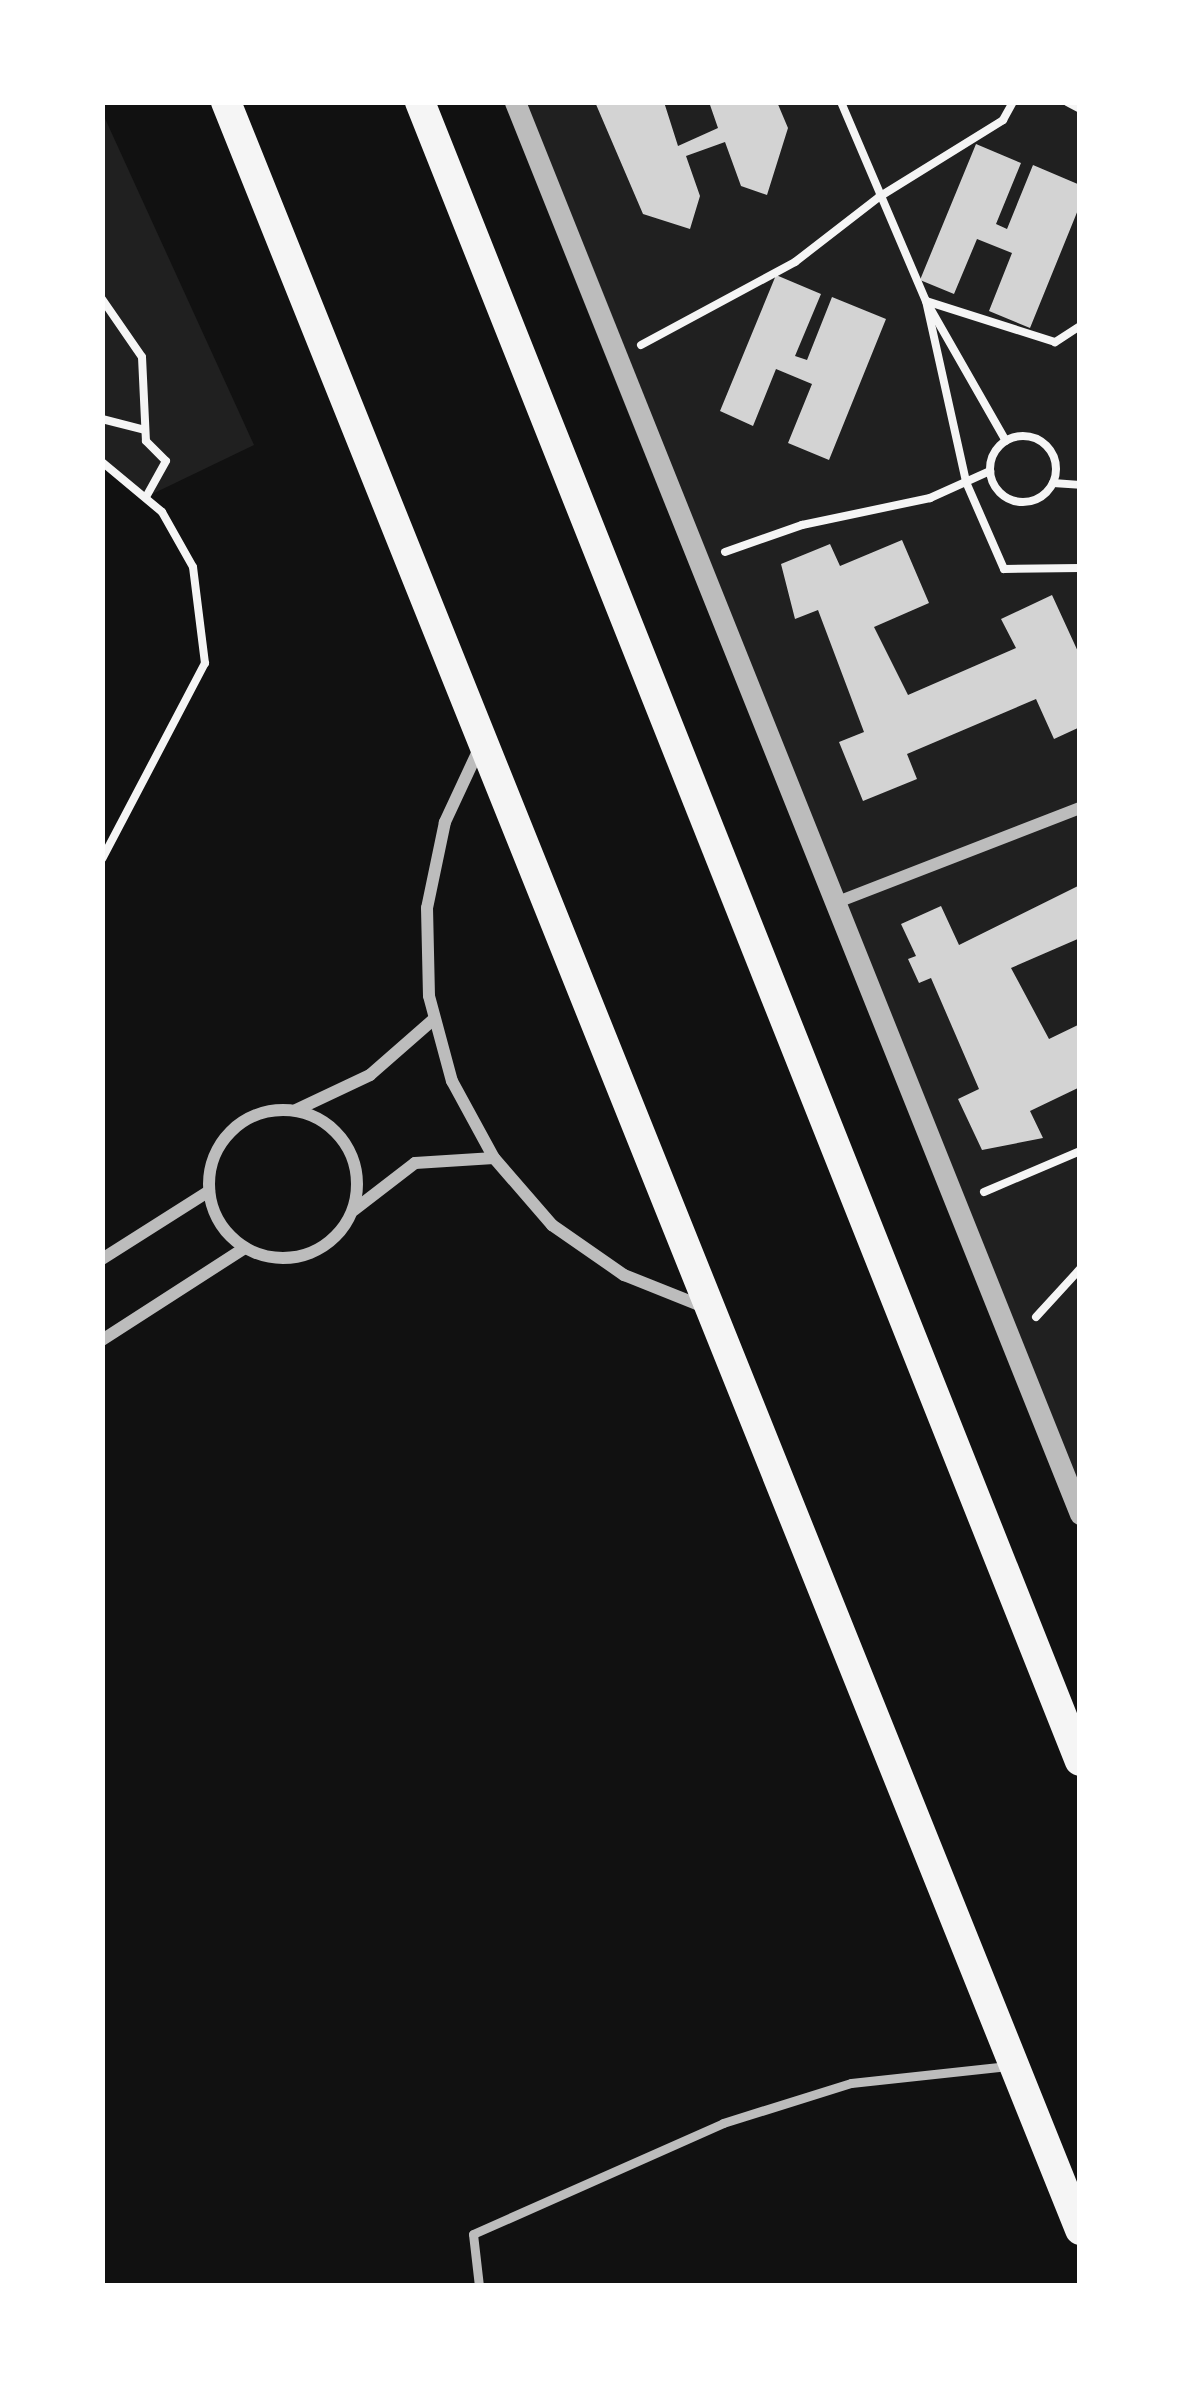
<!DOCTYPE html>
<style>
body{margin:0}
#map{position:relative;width:1182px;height:2388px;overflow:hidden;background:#111;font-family:"Exo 2",sans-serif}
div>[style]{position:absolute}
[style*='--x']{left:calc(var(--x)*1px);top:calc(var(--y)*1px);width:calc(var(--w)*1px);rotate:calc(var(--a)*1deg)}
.green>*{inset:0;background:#202020}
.building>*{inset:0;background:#d3d3d3}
.path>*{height:8px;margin:-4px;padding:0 4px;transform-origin:4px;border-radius:4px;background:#f5f5f5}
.path>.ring{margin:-4px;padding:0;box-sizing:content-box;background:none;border:8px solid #f5f5f5;border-radius:50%}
.service>*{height:9px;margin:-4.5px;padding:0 4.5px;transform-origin:4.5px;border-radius:4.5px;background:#bcbcbc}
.minor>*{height:12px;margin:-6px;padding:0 6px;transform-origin:6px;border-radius:6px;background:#bcbcbc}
.minor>.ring{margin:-6px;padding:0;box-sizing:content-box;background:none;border:12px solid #bcbcbc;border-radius:50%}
.tertiary>*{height:21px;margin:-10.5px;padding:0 10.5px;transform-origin:10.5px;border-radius:10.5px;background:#bcbcbc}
.primary>*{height:30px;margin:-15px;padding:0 15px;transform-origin:15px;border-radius:15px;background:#f5f5f5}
span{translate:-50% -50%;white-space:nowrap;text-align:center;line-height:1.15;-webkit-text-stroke:9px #fff;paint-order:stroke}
.frame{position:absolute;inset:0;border:105px solid #fff;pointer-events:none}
</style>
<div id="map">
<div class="green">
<div style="clip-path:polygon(515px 102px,1080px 102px,1080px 1514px)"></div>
<div style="clip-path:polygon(102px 112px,254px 445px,146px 497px,102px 462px)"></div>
</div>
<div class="building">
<div style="clip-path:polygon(595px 102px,664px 102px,678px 146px,718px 128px,709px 102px,777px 102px,788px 128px,767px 195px,741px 186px,725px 142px,686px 156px,700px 196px,690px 229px,643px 214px)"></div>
<div style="clip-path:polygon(976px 144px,1021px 163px,996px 224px,1007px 229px,1033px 165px,1080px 185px,1080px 205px,1030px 328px,989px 311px,1012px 253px,977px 239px,954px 294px,920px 280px)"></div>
<div style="clip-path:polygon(776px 275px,821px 294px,795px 356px,807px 360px,832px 297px,886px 319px,829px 460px,788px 443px,812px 384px,776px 369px,753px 426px,720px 411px)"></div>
<div style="clip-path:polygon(902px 540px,929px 603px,874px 627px,908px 695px,1016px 648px,1001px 619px,1052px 595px,1080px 656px,1080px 727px,1054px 739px,1036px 699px,907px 754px,917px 779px,863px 801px,839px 742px,864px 732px,818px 610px,795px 619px,781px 564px,830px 544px,840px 566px)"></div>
<div style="clip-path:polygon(1080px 885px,1080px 938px,1011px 968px,1049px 1039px,1080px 1024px,1080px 1087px,1030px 1111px,1043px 1138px,982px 1150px,958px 1099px,979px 1089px,931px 978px,919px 983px,908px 959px,916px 956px,901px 924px,941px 906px,959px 945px)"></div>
</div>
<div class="path">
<div style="--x:841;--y:102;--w:216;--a:66.9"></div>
<div style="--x:926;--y:301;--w:161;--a:60.3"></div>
<div style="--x:1067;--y:102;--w:15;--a:28"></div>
<div style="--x:102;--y:299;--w:70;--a:55.4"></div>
<div style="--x:142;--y:357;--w:84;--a:87.3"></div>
<div style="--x:146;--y:441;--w:28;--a:45"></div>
<div style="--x:166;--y:461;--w:41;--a:119.1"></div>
<div style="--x:1080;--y:326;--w:30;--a:147"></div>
<div style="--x:1055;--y:342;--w:135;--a:-162.4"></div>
<div style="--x:926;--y:301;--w:185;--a:77.5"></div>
<div style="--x:966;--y:482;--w:95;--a:66.4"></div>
<div style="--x:1004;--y:569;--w:76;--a:-0.8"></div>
<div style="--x:641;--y:345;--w:175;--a:-28.3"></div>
<div style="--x:795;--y:262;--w:106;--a:-37.7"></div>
<div style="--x:879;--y:197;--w:146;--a:-31.8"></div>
<div style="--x:1003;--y:120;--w:21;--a:-61"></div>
<div style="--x:102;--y:419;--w:44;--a:14.3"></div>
<div class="ring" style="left:990px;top:436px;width:58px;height:58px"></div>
<div style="--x:102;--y:462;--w:78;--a:39.8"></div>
<div style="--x:162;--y:512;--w:63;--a:60.6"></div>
<div style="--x:193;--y:567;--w:97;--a:82.9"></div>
<div style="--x:205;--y:663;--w:221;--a:117.7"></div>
<div style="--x:1053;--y:483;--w:27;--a:4"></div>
<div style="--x:725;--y:552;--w:82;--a:-19.3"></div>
<div style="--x:802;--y:525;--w:131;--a:-11.9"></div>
<div style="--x:930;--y:498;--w:66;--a:-24.2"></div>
<div style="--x:984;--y:1192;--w:104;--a:-23.1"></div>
<div style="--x:1036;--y:1317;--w:65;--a:-47.5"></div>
</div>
<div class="service">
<div style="--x:479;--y:2286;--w:52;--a:-96.6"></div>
<div style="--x:473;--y:2234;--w:274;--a:-23.9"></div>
<div style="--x:723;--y:2123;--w:134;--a:-17.4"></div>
<div style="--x:851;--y:2083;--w:158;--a:-6.2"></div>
</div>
<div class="minor">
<div style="--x:479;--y:749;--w:81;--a:115"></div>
<div style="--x:445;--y:822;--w:88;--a:101.8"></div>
<div style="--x:427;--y:908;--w:88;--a:88.7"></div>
<div style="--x:429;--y:996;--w:88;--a:74.9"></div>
<div style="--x:452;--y:1081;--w:88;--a:61.4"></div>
<div style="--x:494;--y:1158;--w:89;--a:49.1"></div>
<div style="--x:552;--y:1225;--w:88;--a:34.8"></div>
<div style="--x:624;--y:1275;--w:84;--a:21.7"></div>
<div style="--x:835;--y:903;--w:263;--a:-21.2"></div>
<div style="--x:296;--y:1110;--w:82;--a:-25.3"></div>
<div style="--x:370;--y:1075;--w:85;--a:-41.2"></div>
<div class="ring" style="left:209px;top:1110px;width:136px;height:136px"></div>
<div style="--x:354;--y:1210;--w:77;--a:-37.6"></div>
<div style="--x:415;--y:1163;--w:79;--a:-3.6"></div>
<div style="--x:102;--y:1259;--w:127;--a:-32.4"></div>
<div style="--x:102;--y:1340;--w:170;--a:-32.8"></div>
</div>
<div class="tertiary">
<div style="--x:515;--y:102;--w:1521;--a:68.19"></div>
</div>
<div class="primary">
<div style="--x:226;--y:102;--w:2293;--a:68.13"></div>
<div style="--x:420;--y:102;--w:1785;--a:68.31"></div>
</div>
<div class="frame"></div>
</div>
